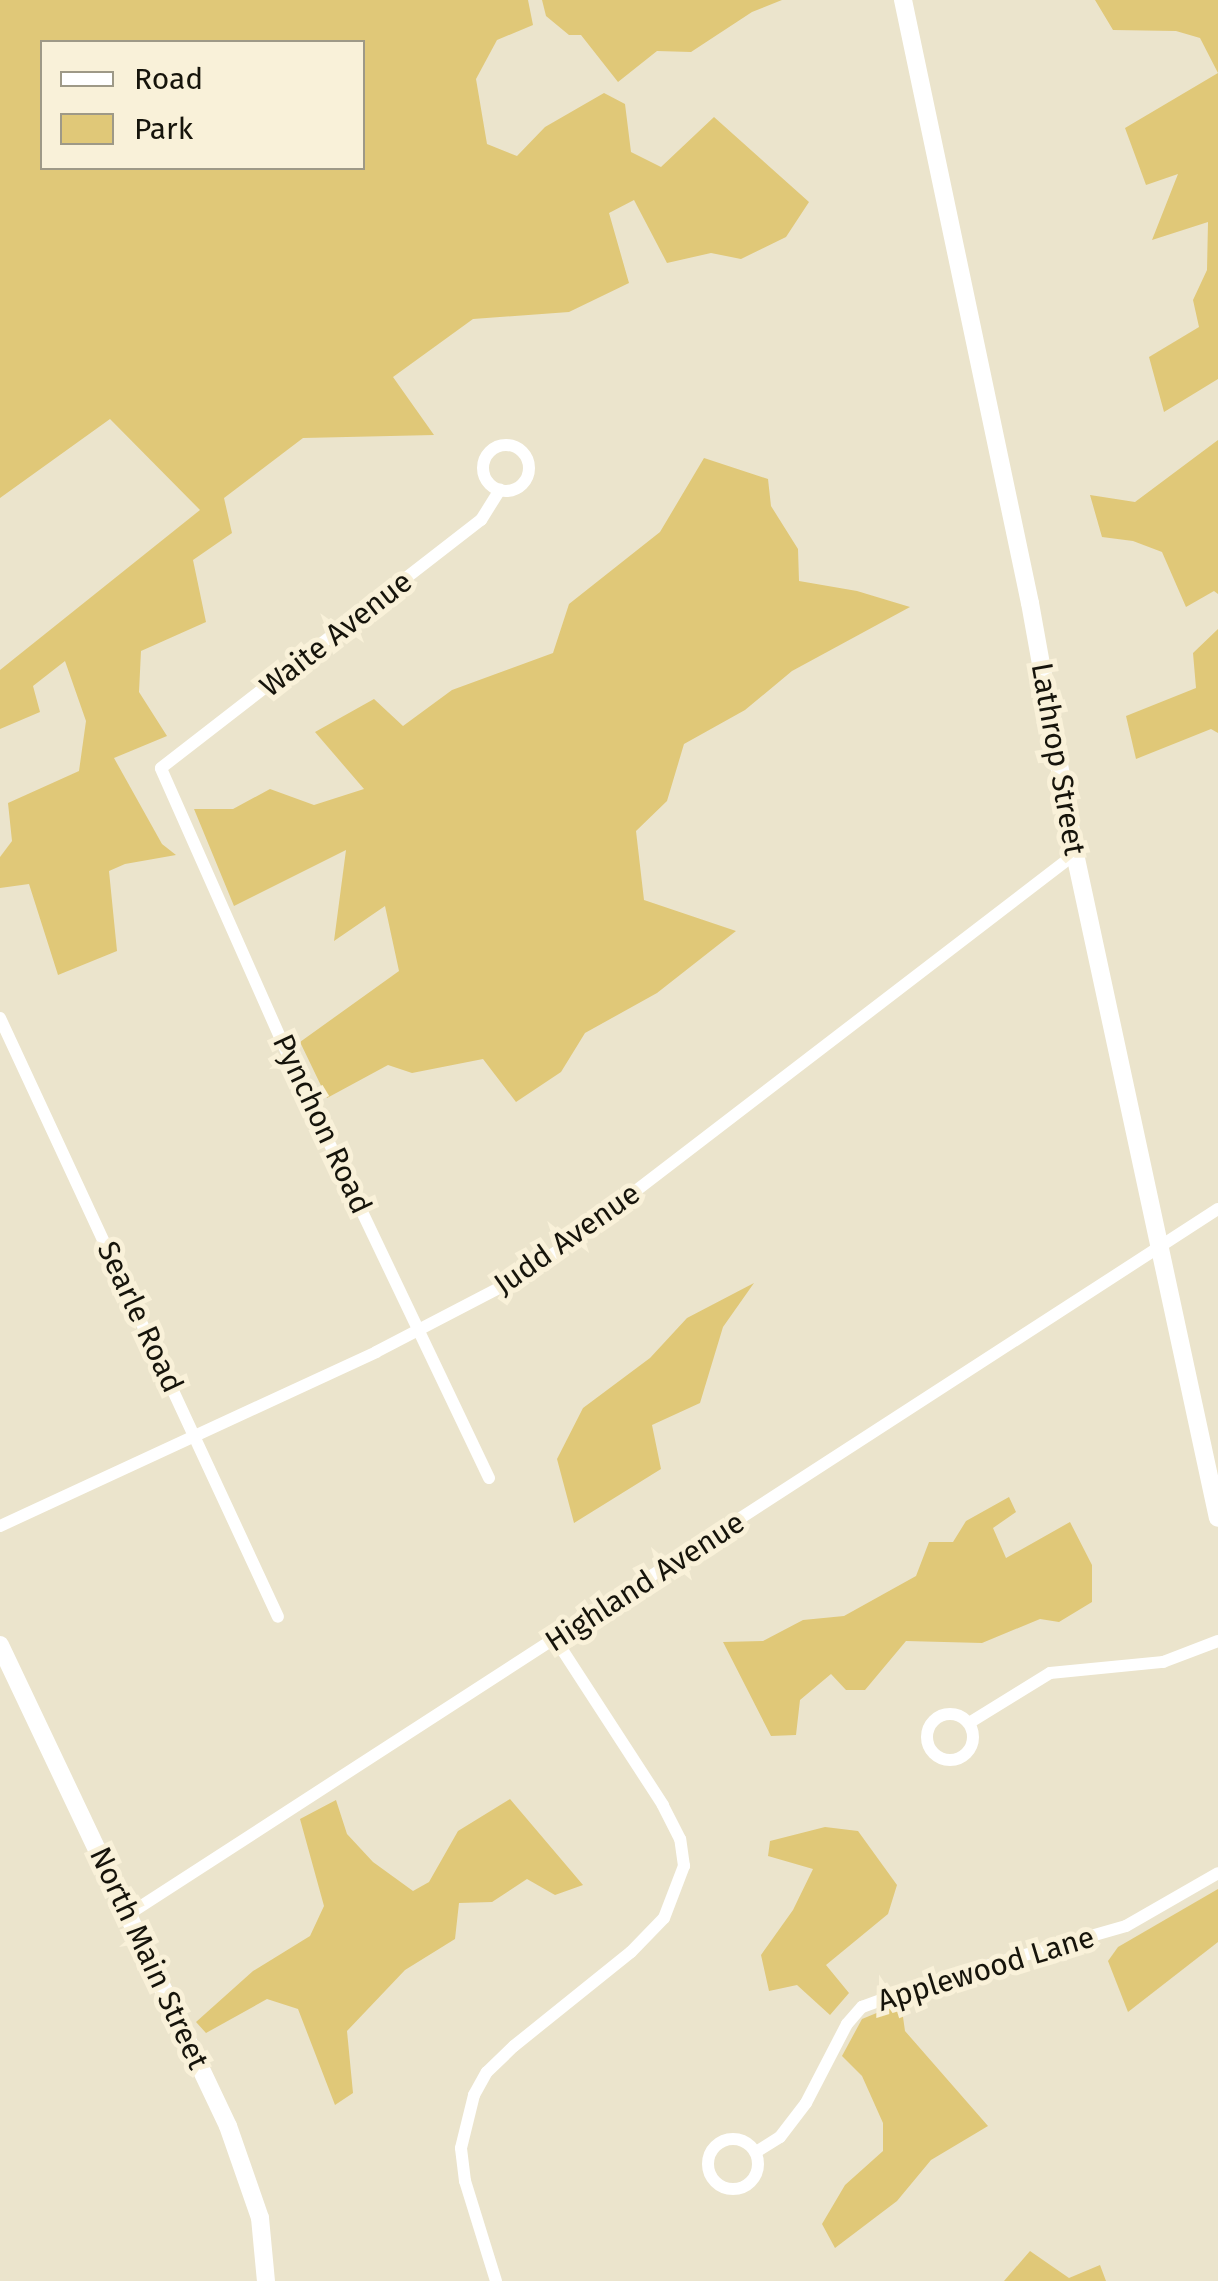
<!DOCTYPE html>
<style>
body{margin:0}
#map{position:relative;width:1218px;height:2281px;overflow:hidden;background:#ebe4cc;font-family:"Fira Sans",sans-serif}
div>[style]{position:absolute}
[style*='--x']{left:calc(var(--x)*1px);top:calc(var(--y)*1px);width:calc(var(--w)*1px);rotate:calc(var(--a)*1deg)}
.green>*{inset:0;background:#e0c878}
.street>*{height:12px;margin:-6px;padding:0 6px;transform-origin:6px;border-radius:6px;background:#fff}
.street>.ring{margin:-6px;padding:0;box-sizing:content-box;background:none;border:12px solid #fff;border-radius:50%}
.secondary>*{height:18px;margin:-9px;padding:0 9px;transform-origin:9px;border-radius:9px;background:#fff}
span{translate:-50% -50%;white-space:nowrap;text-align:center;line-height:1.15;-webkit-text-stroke:10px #f9f1d9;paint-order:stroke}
.street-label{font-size:30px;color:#16140b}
.legend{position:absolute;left:40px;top:40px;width:325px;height:130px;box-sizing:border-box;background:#f9f1d9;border:2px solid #9e9987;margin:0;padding:12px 18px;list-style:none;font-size:30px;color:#16140b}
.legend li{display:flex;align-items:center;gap:20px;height:50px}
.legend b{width:50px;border:2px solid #9e9987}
</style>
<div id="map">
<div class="green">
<div style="clip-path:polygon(evenodd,0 0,528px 0,533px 25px,497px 40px,476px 79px,487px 144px,517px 156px,545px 127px,604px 93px,625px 104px,631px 152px,661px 167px,714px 117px,809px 202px,786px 237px,741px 259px,711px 253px,667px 263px,634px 200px,609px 213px,629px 283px,569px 312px,473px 319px,393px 377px,434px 435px,303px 438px,224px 498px,232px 533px,193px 560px,206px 622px,141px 651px,139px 692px,167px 736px,114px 758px,162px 844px,176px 855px,125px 864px,109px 871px,117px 951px,58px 975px,29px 884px,0 888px,0 857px,12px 841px,8px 803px,79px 771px,86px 721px,65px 661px,33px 686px,40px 712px,0 729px,0 670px,200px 510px,110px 419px,0 498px,0 0,42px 42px,362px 42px,362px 168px,42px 168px,42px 42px)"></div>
<div style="clip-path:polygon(542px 0,782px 0,752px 12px,691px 52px,657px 51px,618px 82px,581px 35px,569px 35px,546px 16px)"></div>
<div style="clip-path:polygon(1095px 0,1218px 0,1218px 73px,1200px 38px,1176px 31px,1113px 30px)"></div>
<div style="clip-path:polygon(1218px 73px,1218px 379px,1164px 412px,1149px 357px,1199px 327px,1193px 300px,1207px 270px,1208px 222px,1152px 240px,1178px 174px,1146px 185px,1125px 128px)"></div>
<div style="clip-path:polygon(1218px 440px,1218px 594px,1214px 591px,1186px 607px,1162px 552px,1133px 541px,1102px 537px,1090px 495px,1135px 502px)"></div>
<div style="clip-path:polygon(704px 458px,768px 479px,771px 506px,798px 549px,799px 581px,857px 591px,910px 607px,792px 671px,745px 710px,684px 744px,667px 801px,636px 831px,644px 900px,736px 931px,657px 993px,585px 1033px,561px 1072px,516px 1102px,483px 1059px,412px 1073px,388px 1065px,327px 1098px,300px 1042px,399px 971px,385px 906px,334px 941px,346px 850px,234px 906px,194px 809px,233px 809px,270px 789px,314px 805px,364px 789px,315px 732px,374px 699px,403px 726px,452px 690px,553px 653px,569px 604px,660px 532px)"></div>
<div style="clip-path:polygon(1218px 629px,1218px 733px,1211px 729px,1136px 759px,1126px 716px,1196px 688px,1193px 653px)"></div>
<div style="clip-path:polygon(754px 1283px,723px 1327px,700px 1403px,652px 1425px,661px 1469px,574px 1523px,557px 1459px,583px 1408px,650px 1358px,687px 1318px)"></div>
<div style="clip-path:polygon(1009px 1497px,1016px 1512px,993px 1528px,1006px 1558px,1070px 1522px,1092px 1565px,1092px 1602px,1059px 1622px,1040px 1619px,982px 1643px,906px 1641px,865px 1690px,846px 1690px,831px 1674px,800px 1700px,796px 1735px,771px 1736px,723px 1642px,763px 1641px,803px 1620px,844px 1616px,916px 1576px,929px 1542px,953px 1542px,966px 1521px)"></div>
<div style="clip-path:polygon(510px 1799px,583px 1885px,555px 1895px,527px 1879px,492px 1902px,459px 1903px,455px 1939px,405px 1970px,347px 2031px,353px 2093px,335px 2105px,298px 2009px,267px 1999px,206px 2033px,196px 2022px,253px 1971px,310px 1936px,324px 1906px,300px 1819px,336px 1800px,347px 1834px,373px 1862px,413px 1891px,429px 1882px,458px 1831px)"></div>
<div style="clip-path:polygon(825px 1827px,858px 1831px,897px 1885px,888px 1914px,826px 1965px,849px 1993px,830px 2015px,797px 1985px,769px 1991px,761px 1955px,793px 1910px,813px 1869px,768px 1856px,770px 1841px)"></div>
<div style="clip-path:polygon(1218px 1889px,1218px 1942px,1128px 2012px,1108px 1961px,1118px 1947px)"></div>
<div style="clip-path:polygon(901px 2003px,905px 2031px,988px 2126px,931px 2160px,897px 2201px,835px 2248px,822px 2224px,845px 2185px,883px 2151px,883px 2123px,862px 2076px,842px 2056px,862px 2019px)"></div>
<div style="clip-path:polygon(1030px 2251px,1069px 2278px,1100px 2265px,1106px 2281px,1004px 2281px)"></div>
</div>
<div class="street">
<div class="ring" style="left:483px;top:445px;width:34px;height:34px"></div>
<div style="--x:0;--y:1018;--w:660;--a:65.1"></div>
<div style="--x:489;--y:1478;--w:461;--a:-115.5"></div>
<div style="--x:291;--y:1062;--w:321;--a:-113.9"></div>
<div style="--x:161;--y:768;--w:405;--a:-37.8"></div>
<div style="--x:481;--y:520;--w:36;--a:-58"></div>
<div style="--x:0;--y:1526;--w:414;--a:-24.8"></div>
<div style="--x:376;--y:1352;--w:143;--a:-27.5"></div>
<div style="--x:503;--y:1286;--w:63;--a:-32.7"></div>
<div style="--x:556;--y:1252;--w:654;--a:-37.48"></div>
<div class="ring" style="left:927px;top:1714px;width:34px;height:34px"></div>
<div style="--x:969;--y:1723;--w:95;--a:-31.7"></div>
<div style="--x:1050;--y:1673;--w:114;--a:-5.6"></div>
<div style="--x:1163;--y:1662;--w:59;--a:-20.9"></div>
<div style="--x:129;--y:1914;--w:1297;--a:-32.92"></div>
<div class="ring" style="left:708px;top:2139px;width:38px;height:38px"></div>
<div style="--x:756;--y:2152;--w:28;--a:-32"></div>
<div style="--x:780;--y:2137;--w:43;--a:-52.6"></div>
<div style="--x:806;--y:2103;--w:89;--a:-62.6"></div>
<div style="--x:847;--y:2024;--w:23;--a:-49"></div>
<div style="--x:862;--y:2007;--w:69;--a:-20.3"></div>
<div style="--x:927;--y:1983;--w:207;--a:-16"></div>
<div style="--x:1126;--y:1926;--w:106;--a:-29.9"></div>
<div style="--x:496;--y:2281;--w:105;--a:-107.2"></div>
<div style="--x:465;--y:2181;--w:33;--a:-97"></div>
<div style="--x:461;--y:2148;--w:55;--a:-76.2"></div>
<div style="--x:474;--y:2095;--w:26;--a:-61"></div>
<div style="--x:487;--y:2072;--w:37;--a:-44"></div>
<div style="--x:514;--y:2046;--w:150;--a:-38.8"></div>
<div style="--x:631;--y:1952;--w:47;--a:-45.9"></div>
<div style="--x:664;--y:1918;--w:56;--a:-69"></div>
<div style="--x:684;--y:1866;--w:27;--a:-98"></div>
<div style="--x:680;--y:1839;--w:38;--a:-117"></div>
<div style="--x:663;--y:1805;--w:197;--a:-123"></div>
</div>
<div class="secondary">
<div style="--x:903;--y:0;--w:616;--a:78.11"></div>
<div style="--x:1030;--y:603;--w:255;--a:79.8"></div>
<div style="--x:1075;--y:854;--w:679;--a:77.85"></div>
<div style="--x:0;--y:1645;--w:532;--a:64.64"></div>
<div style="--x:228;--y:2126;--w:97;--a:70.8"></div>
<div style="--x:260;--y:2218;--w:63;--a:84.6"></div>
</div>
<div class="street-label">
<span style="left:336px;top:634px;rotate:-38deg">Waite Avenue</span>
<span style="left:1058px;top:759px;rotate:80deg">Lathrop Street</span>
<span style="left:322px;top:1124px;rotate:65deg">Pynchon Road</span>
<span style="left:567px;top:1239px;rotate:-35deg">Judd Avenue</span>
<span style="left:140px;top:1317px;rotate:65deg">Searle Road</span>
<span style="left:645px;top:1582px;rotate:-33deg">Highland Avenue</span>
<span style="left:149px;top:1958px;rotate:65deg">North Main Street</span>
<span style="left:986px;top:1969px;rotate:-17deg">Applewood Lane</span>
</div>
<ul class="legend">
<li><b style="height:12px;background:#fff"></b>Road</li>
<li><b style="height:28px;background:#e0c878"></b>Park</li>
</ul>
</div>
